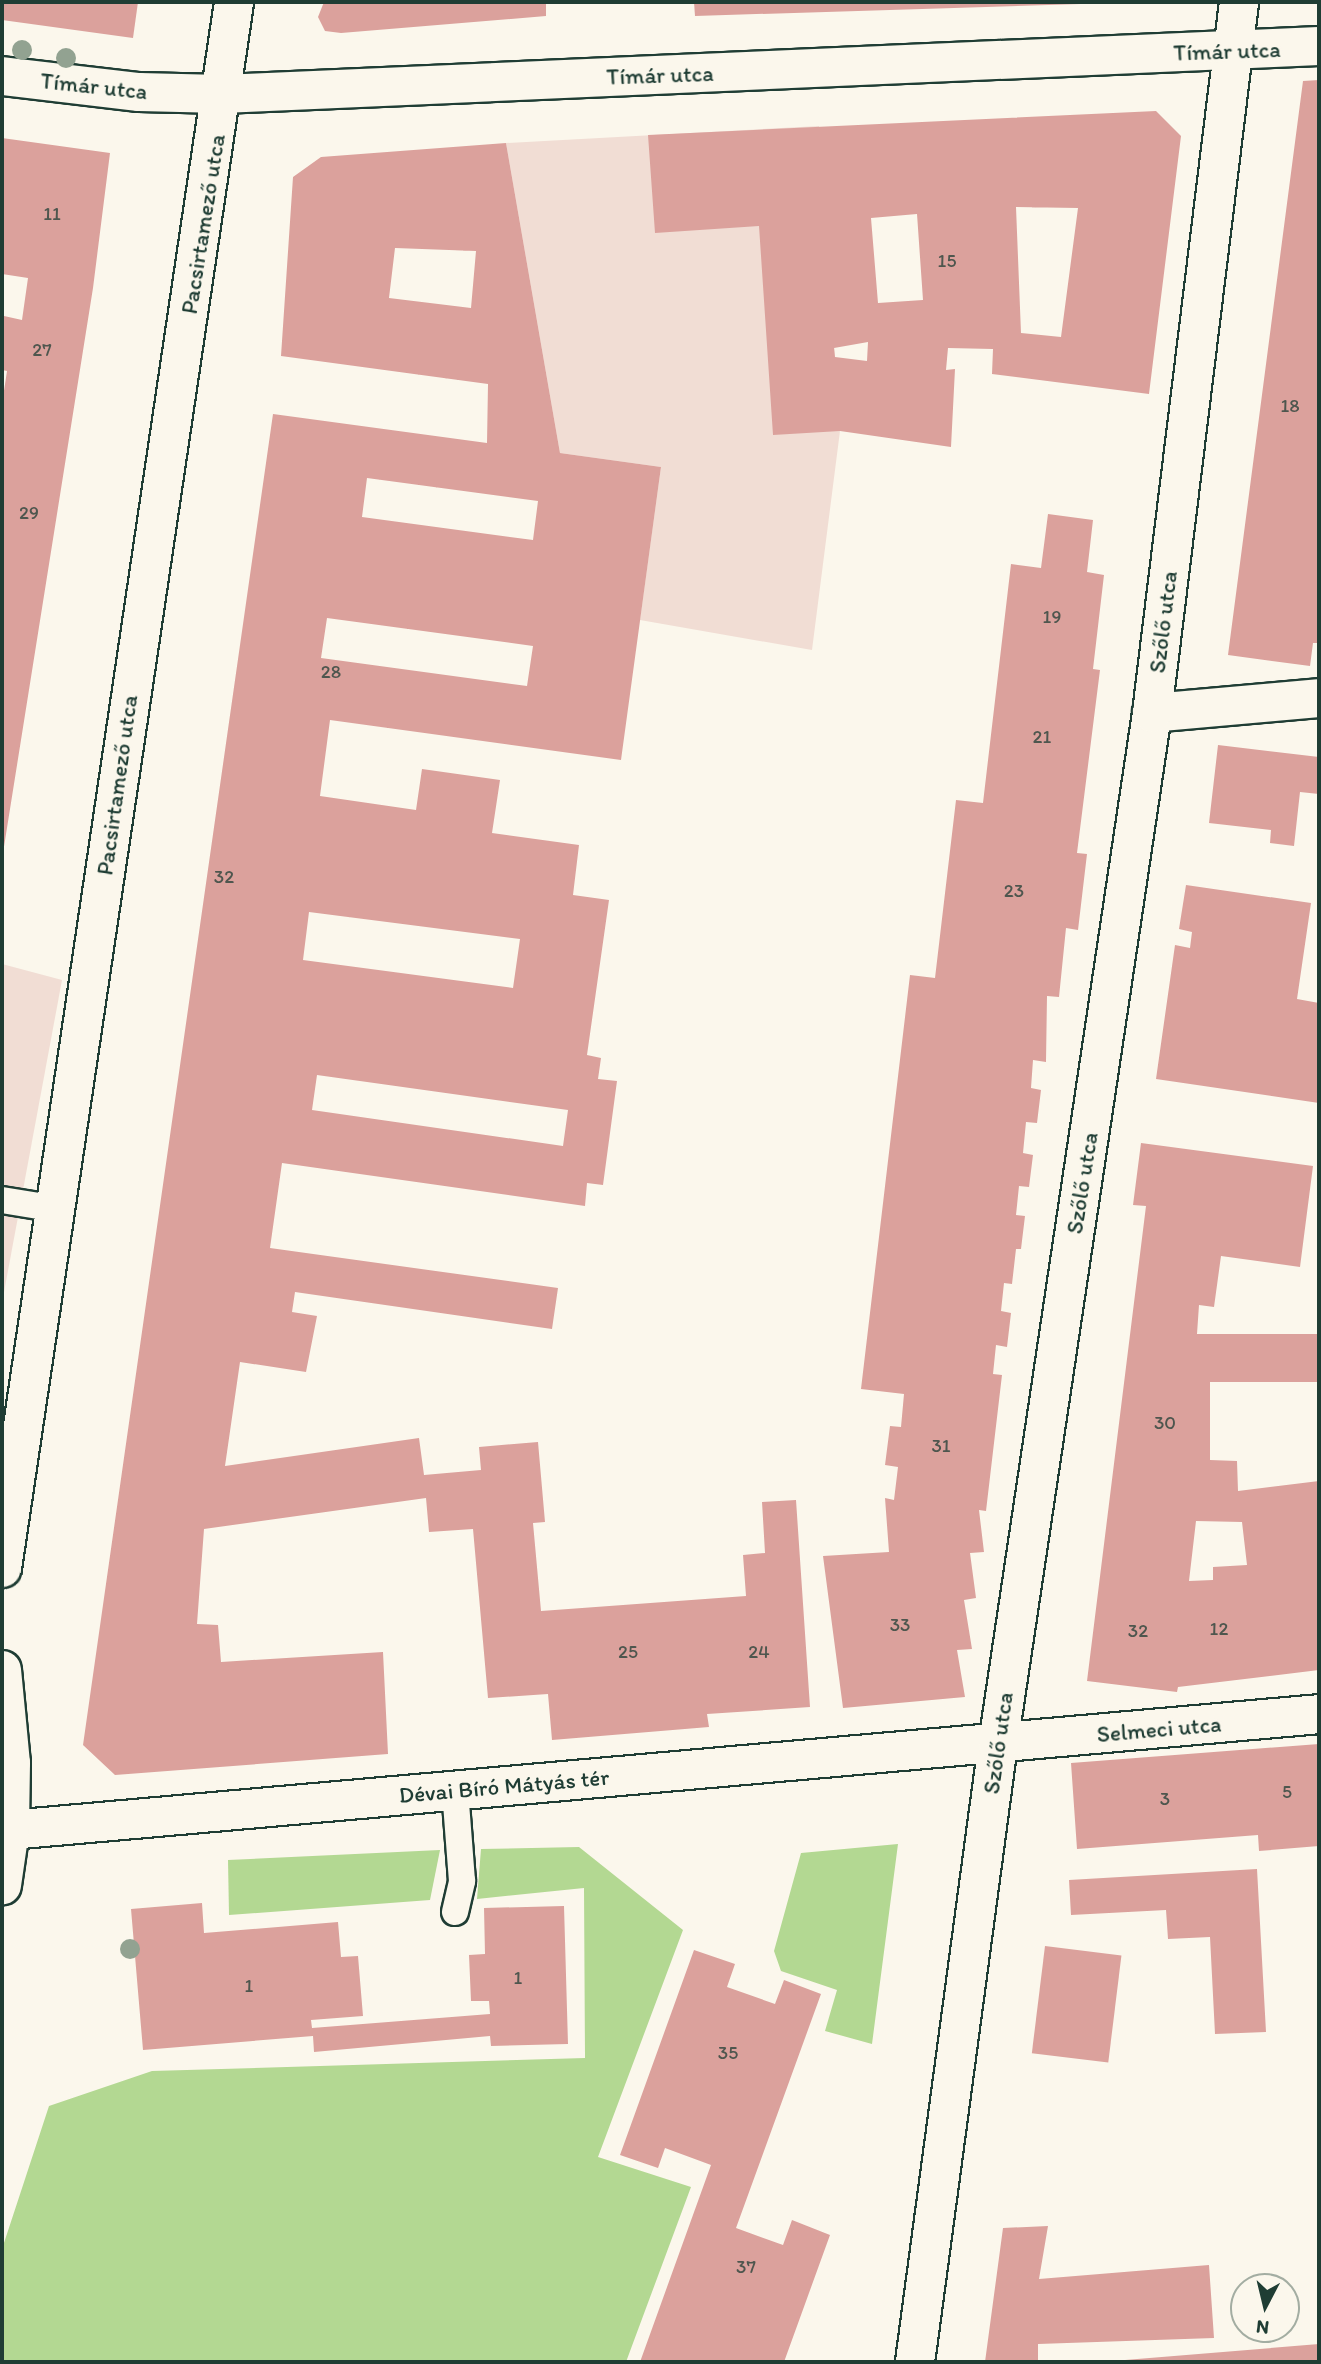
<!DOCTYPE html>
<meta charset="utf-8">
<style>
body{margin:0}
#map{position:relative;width:1321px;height:2364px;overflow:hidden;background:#fbf7ec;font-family:Itim,sans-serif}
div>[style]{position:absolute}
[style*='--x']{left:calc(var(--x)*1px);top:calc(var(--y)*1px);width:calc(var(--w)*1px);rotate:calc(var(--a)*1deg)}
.built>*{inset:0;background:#f1ddd4}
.green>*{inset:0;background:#b3d892}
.building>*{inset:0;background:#dba19c;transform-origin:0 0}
.roads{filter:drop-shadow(2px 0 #1f3d34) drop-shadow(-2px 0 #1f3d34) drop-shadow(0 2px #1f3d34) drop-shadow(0 -2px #1f3d34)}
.lane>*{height:26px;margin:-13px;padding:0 13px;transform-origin:13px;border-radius:13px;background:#fbf7ec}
.street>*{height:38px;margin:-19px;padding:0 19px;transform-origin:19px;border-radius:19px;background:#fbf7ec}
.secondary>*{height:38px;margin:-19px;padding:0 19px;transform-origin:19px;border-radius:19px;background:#fbf7ec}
.trees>*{width:20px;height:20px;margin:-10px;border-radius:50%;background:#92a291}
span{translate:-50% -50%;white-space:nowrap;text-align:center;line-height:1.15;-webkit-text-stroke:5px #fbf7ec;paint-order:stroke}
.number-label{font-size:19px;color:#4e564e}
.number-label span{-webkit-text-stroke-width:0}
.street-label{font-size:23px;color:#1f3d34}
.frame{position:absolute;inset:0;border:4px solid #1f3d34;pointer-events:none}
.north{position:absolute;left:1230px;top:2273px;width:70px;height:70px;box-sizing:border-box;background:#fbf7ec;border:2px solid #a3ada2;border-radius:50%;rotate:187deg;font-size:19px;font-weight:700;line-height:28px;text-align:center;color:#1f3d34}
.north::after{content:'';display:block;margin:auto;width:24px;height:32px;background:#1f3d34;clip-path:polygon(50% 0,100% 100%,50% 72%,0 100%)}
</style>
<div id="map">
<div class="built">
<div style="clip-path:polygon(819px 126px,840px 431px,812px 650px,640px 620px,661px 467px,560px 453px,506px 143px)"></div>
<div style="clip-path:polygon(2px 964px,62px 980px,2px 1303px)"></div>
</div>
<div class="green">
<div style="clip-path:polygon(898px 1844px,872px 2044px,825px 2031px,837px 1990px,781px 1971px,774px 1951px,801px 1853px)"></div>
<div style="clip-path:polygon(579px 1847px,683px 1930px,598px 2157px,691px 2187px,626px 2362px,2px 2362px,2px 2249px,49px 2106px,152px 2071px,585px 2058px,584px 1888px,477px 1899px,481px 1849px)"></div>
<div style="clip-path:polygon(440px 1850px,430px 1900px,229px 1915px,228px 1860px)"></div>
</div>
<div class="building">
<div style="clip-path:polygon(2px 2px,138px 2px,133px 38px,2px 20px)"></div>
<div style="clip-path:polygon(324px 2px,546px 2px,546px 16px,341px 33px,325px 31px,318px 17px)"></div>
<div style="clip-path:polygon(694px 2px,1081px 2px,1081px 4px,695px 16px)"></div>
<div style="clip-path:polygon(1319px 80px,1319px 643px,1313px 643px,1310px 666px,1228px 655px,1303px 81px)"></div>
<div style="clip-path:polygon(evenodd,1156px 111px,1181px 136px,1149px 394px,992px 374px,993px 349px,948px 348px,946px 370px,955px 369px,951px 447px,840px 431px,773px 435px,759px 226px,655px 233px,648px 135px,1156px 111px,1016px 207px,1078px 208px,1061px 337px,1021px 333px,1016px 207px,1156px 111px,917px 214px,923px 300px,878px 303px,871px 218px,917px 214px,1156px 111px,868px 342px,867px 361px,835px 357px,834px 348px,868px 342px)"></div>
<div style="clip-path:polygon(2px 138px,110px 153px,93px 288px,3px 853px,2px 404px,7px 371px,2px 370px,2px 331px,4px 316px,22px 320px,28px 278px,2px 274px)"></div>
<div style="clip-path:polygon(evenodd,506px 143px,560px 453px,661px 467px,621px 760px,330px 720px,320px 796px,416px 810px,422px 769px,500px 780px,492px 833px,579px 845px,573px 895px,609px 900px,587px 1055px,601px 1058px,598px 1079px,617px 1081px,603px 1185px,587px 1183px,585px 1206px,282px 1163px,270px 1248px,558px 1288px,552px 1329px,295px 1292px,292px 1312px,317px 1316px,306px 1372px,240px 1362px,225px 1466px,419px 1438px,424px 1475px,481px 1470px,479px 1447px,538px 1442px,545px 1522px,533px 1523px,541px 1611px,746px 1596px,743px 1555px,765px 1553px,762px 1502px,796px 1500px,810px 1707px,707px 1714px,709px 1727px,552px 1740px,548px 1694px,488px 1698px,473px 1529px,429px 1532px,426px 1498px,204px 1529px,197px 1624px,218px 1625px,221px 1662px,383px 1652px,388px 1754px,115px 1775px,83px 1745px,273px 414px,487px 443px,488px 384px,281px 356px,293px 177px,321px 157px,506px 143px,395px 248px,476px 251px,471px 308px,389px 298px,395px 248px,506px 143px,367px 478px,538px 501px,533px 540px,362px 517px,367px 478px,506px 143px,327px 618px,533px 646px,527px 686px,321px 658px,327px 618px,506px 143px,309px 912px,520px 939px,513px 988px,303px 960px,309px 912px,506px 143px,317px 1075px,568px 1110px,563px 1146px,312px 1110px,317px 1075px)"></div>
<div style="clip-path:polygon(1048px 514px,1093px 520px,1087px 572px,1104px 575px,1093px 669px,1100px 670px,1077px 853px,1087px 854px,1078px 930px,1066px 928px,1059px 997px,1047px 996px,1046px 1062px,1033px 1060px,1031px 1088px,1041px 1090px,1037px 1123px,1026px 1122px,1023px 1153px,1033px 1155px,1029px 1187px,1019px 1186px,1016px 1215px,1025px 1216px,1021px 1249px,1016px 1249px,1012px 1284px,1004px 1283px,1001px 1311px,1011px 1313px,1007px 1347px,996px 1345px,993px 1374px,1002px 1375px,986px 1511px,979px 1510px,984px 1552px,970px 1553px,976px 1598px,964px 1600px,972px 1649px,957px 1650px,965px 1697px,843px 1708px,823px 1556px,889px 1552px,885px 1498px,894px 1500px,898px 1467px,885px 1465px,890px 1426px,901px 1427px,904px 1394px,861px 1389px,910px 975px,935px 978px,956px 800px,983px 803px,1011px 564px,1041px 568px)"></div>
<div style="clip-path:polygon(1218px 745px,1319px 757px,1319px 794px,1300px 792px,1294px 846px,1270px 843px,1271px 830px,1209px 823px)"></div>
<div style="clip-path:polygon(1186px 885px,1311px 903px,1297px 999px,1319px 1003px,1319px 1103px,1156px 1079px,1175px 945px,1190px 948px,1192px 932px,1179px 929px)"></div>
<div style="clip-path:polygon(evenodd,1141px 1143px,1313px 1166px,1300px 1267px,1221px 1256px,1214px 1307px,1199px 1305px,1197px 1334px,1319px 1334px,1319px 1382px,1210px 1382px,1210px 1460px,1237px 1461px,1238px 1491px,1319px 1481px,1319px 1670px,1178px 1687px,1177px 1692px,1087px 1681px,1146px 1206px,1133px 1205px,1141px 1143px,1196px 1521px,1242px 1522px,1247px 1565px,1213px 1567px,1213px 1580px,1189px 1581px,1196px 1521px)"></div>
<div style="clip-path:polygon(1319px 1744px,1319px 1846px,1259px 1851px,1258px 1835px,1077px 1849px,1071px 1763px)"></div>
<div style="clip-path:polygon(1257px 1869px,1266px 2032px,1215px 2034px,1210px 1937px,1168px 1939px,1166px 1910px,1071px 1915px,1069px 1880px)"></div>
<div style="clip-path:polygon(202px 1903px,204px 1933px,338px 1922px,341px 1957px,358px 1956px,363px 2016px,311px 2020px,312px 2028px,490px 2014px,489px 2001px,471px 2001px,469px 1955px,485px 1954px,484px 1908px,564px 1906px,568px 2044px,491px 2046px,490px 2036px,314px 2052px,313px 2036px,143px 2050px,131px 1909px)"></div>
<div style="left:1045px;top:1946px;width:77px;height:108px;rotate:7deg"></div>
<div style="clip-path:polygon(694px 1950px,735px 1964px,727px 1987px,775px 2004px,784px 1980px,821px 1994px,736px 2228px,783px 2245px,792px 2220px,830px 2235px,784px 2362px,640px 2362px,711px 2165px,665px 2148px,658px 2168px,620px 2155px)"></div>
<div style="clip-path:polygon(1048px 2226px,1039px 2279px,1209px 2265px,1214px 2338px,1038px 2344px,1038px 2362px,985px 2362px,1003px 2228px)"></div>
<div style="clip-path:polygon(1319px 2344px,1319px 2362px,1125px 2362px,1125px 2360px)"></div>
</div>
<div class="roads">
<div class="lane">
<div style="--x:2;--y:1200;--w:56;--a:9.3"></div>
<div style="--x:455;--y:1912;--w:32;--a:-77"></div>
<div style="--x:462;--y:1881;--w:91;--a:-94.4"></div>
</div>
<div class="street">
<div style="--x:2;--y:76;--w:138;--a:6.7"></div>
<div style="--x:139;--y:92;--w:83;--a:1.4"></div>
<div style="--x:222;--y:94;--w:1098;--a:-2.51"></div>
<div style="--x:1152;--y:713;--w:168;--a:-5.1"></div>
<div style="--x:10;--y:1830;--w:1314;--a:-5.06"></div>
<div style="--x:915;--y:2362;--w:624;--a:-82.35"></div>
<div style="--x:998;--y:1744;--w:1042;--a:-81.5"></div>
<div style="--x:1152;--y:713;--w:716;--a:-83.02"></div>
</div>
<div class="secondary">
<div style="--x:2;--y:1568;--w:1583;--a:-81.57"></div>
<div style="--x:2;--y:1670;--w:93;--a:84.5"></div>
<div style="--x:11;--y:1763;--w:67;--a:90.9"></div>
<div style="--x:10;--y:1830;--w:56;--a:98.3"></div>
</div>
</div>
<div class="trees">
<div style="left:22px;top:50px"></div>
<div style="left:66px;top:58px"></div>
<div style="left:130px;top:1949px"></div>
</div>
<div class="number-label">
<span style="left:52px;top:214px">11</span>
<span style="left:947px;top:261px">15</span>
<span style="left:42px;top:350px">27</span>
<span style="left:1290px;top:406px">18</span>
<span style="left:29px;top:513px">29</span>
<span style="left:1052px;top:617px">19</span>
<span style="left:331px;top:672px">28</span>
<span style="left:1042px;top:737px">21</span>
<span style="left:224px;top:877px">32</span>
<span style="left:1014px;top:891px">23</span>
<span style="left:1165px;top:1423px">30</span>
<span style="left:941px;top:1446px">31</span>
<span style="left:900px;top:1625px">33</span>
<span style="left:1219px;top:1629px">12</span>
<span style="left:1138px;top:1631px">32</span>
<span style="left:628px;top:1652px">25</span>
<span style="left:759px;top:1652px">24</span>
<span style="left:1287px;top:1792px">5</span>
<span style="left:1165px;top:1799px">3</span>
<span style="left:518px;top:1978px">1</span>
<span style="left:249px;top:1986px">1</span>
<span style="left:728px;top:2053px">35</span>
<span style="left:746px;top:2267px">37</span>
</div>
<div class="street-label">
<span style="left:1227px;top:51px;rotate:-2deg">Tímár utca</span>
<span style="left:660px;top:75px;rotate:-2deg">Tímár utca</span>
<span style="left:94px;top:86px;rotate:6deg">Tímár utca</span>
<span style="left:203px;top:224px;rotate:-81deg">Pacsirtamező utca</span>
<span style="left:1163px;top:622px;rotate:-83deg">Szőlő utca</span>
<span style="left:117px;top:785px;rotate:-82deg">Pacsirtamező utca</span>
<span style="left:1082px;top:1183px;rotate:-81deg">Szőlő utca</span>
<span style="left:1159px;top:1729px;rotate:-5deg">Selmeci utca</span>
<span style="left:998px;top:1743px;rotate:-82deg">Szőlő utca</span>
<span style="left:504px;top:1786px;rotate:-5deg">Dévai Bíró Mátyás tér</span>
</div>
<div class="frame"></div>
<div class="north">N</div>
</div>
